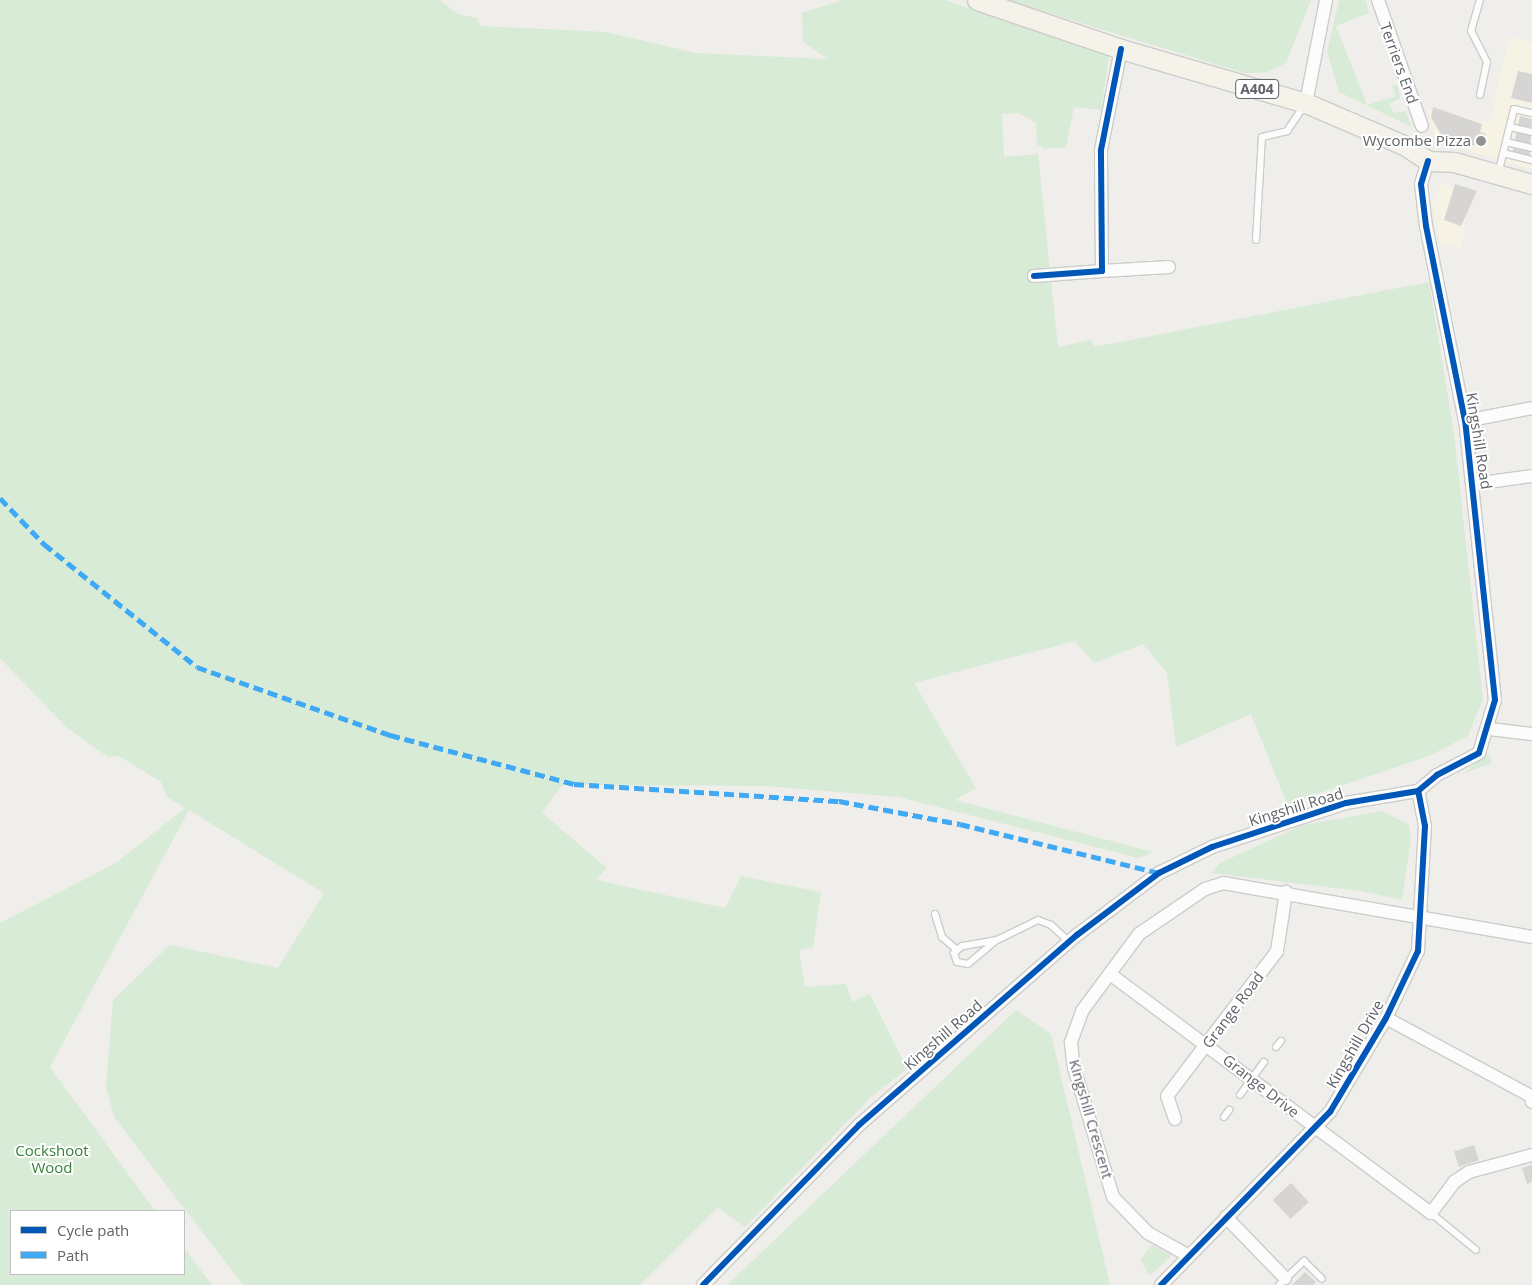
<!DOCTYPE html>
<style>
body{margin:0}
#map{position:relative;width:1532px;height:1285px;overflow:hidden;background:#efeeea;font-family:"Open Sans",sans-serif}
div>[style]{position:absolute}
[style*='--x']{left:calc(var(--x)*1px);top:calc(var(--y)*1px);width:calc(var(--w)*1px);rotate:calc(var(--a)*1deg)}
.commercial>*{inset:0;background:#f7f3e4}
.green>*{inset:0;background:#d8ebd6}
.building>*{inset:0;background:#d6d5d3;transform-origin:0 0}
.roads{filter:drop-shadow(1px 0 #cbcccc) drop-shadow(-1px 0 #cbcccc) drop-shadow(0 1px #cbcccc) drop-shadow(0 -1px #cbcccc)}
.lane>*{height:6px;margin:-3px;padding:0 3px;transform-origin:3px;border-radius:3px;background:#fdfcfc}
.street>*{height:12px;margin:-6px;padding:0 6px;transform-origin:6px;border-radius:6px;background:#fdfcfc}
.primary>*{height:19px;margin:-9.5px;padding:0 9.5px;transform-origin:9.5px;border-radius:9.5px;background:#f4f2e9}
.quiet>*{height:5px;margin-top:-2.5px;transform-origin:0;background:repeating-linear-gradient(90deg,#3fa9f5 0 10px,transparent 0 15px)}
.cycleway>*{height:6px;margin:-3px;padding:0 3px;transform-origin:3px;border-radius:3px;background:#0057b8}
.dots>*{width:14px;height:14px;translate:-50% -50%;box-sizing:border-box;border:2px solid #fff;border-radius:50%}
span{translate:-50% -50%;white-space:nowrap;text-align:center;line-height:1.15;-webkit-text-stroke:4px #fff;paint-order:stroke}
.shield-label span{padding:1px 4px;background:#fff;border:1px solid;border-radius:4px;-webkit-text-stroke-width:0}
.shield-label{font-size:14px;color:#5f6368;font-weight:700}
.street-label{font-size:15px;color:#5f6368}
.poi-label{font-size:15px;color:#5f6368}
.right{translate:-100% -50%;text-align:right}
.park-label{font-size:15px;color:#348238}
.legend{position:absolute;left:10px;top:1210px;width:175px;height:65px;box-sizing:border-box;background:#fff;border:1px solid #bfc1c3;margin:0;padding:6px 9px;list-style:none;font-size:15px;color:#5f6368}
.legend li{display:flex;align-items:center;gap:10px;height:25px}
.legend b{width:25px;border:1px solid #bfc1c3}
</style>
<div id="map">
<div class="commercial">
<div style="clip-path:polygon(1509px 37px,1532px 43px,1532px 169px,1437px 141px,1426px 107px,1490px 123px)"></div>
<div style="clip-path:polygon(1442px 184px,1468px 190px,1462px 247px,1441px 246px,1432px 205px)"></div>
</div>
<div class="green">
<div style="clip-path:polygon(0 0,440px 0,458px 14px,477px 18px,481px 26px,606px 32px,696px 53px,828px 59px,803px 42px,802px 13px,843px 0,945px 0,1109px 56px,1101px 110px,1074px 107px,1066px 147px,1044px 149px,1037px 144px,1036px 123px,1019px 113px,1002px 114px,1004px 157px,1038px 154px,1058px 347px,1091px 340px,1094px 347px,1429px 282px,1454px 434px,1483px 699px,1468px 736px,1429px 756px,1287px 804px,1251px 714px,1176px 747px,1167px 673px,1143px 644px,1094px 663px,1075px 641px,914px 683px,976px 788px,955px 800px,1153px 852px,1139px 858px,898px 797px,766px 786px,562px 785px,542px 813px,607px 868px,596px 880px,725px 908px,741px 876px,821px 892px,813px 947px,799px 950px,805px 987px,846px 984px,852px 1002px,870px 994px,907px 1069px,870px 1098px,745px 1227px,718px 1207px,640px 1285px,243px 1285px,114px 1117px,106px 1087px,113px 1000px,170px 945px,278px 968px,324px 893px,189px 810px,50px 1067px,155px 1211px,11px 1211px,11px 1274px,184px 1274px,184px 1248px,212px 1285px,0 1285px,0 923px,116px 863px,185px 808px,167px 797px,161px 782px,119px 756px,108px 757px,66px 727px,0 658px)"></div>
<div style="clip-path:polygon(1006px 0,1311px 0,1286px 63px,1265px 73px,1244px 73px)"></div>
<div style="clip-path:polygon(1339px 0,1366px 0,1369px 13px,1336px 26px,1367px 105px,1396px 96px,1392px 86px,1397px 84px,1400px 98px,1389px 104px,1394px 113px,1405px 111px,1412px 127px,1339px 92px,1327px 52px)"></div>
<div style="clip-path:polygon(1488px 753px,1492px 763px,1462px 774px,1485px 756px)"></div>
<div style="clip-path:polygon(1382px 811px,1409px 825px,1411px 838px,1402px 900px,1360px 891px,1211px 873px,1220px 863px,1303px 825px)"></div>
<div style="clip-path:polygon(1016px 1010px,1051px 1034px,1110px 1285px,727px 1285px)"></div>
<div style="clip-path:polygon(1152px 1245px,1172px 1255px,1150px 1276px,1140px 1260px)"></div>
</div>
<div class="building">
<div style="clip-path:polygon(1518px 71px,1532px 74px,1532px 103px,1511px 98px)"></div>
<div style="clip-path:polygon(1433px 107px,1482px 124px,1480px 132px,1486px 134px,1483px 147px,1444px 140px,1431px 117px)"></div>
<div style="clip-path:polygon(1520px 116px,1532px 119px,1529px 163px,1511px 158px)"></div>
<div style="clip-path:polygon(1455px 184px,1477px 191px,1461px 226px,1444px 220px)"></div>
<div style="left:1474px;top:1145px;width:16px;height:21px;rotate:72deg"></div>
<div style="clip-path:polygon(1532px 1165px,1532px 1182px,1527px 1184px,1522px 1168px)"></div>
<div style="left:1291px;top:1183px;width:26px;height:25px;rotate:47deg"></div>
<div style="clip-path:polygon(1305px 1272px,1316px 1282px,1313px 1285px,1292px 1285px)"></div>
</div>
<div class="roads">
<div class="lane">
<div style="--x:1480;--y:95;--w:34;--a:-78"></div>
<div style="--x:1487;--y:62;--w:35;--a:-117"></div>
<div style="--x:1471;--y:31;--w:32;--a:-74"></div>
<div style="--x:1510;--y:127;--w:23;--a:13"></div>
<div style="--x:1506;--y:142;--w:27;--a:13"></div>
<div style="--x:1503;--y:153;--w:30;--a:14"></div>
<div style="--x:1498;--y:174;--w:67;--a:-76.2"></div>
<div style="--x:1514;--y:109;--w:18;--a:13"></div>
<div style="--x:1256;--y:240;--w:103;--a:-86.7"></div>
<div style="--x:1262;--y:137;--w:26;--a:-13"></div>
<div style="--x:1287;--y:131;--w:32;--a:-56"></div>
<div style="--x:935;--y:914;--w:24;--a:73"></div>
<div style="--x:942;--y:937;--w:18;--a:41"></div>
<div style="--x:997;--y:940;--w:36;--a:170"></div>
<div style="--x:962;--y:946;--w:11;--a:139"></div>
<div style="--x:954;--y:953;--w:9;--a:72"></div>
<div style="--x:957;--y:962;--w:11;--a:10"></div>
<div style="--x:968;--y:964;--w:38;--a:-40"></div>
<div style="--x:997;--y:940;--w:46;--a:-26"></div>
<div style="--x:1038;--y:920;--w:14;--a:21"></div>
<div style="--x:1051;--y:925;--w:25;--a:43"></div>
<div style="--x:1276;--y:1047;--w:8;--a:-50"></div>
<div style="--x:1240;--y:1095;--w:41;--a:-54"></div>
<div style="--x:1224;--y:1117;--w:9;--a:-54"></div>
<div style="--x:1431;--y:1213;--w:58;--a:39.4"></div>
<div style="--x:1279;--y:1285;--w:35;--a:-44"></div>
<div style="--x:1304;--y:1261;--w:25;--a:45"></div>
</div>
<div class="street">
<div style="--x:1378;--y:0;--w:133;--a:70.8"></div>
<div style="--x:1306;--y:103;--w:105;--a:-79"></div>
<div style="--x:1102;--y:271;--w:67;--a:-3.4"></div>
<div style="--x:1034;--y:276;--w:68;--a:-4.2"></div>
<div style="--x:1102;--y:271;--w:121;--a:-90.5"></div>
<div style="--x:1101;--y:150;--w:103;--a:-78.8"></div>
<div style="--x:1465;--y:421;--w:68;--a:-11"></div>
<div style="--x:1474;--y:484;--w:59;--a:-7.9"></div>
<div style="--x:1490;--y:729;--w:42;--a:6.8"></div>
<div style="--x:1110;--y:974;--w:400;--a:36.7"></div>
<div style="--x:1431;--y:1213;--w:39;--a:-53"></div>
<div style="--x:1454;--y:1182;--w:18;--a:-34"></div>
<div style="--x:1469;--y:1172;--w:65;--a:-15.1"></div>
<div style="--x:1386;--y:1018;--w:165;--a:28.3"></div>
<div style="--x:1531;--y:1096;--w:6;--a:81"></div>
<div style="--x:1175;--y:1119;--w:24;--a:-109"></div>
<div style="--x:1167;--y:1096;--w:182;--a:-52.8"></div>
<div style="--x:1277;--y:951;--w:60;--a:-81.3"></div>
<div style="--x:1226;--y:1217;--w:85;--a:46"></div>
<div style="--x:1189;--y:1256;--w:47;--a:-150.7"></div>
<div style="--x:1148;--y:1233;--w:50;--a:-134.2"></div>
<div style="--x:1113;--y:1197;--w:135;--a:-106.8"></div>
<div style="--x:1074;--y:1068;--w:26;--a:-97"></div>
<div style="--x:1071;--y:1042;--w:33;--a:-70"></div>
<div style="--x:1082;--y:1011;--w:96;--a:-53.5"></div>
<div style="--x:1139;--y:934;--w:80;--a:-34.3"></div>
<div style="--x:1205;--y:889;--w:19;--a:-18"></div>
<div style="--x:1223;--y:883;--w:314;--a:9.9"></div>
<div style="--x:703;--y:1285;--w:223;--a:-45.7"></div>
<div style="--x:859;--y:1125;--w:289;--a:-41.1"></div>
<div style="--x:1077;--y:935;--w:103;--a:-37.1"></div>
<div style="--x:1159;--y:873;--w:59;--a:-26.1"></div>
<div style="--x:1212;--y:847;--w:141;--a:-18.2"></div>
<div style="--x:1346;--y:803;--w:73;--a:-9.5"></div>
<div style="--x:1418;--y:791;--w:25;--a:-40"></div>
<div style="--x:1437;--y:775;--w:47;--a:-27.6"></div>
<div style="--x:1479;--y:753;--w:55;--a:-73.2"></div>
<div style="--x:1495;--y:700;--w:281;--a:-96.1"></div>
<div style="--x:1465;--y:421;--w:199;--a:-101.3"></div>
<div style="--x:1426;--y:226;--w:42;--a:-96.8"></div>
<div style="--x:1421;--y:184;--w:24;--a:-73"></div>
<div style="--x:1161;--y:1285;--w:242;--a:-45.7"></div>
<div style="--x:1330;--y:1112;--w:109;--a:-59.2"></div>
<div style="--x:1386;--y:1018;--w:74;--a:-64.5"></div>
<div style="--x:1418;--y:951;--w:125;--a:-86.8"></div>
<div style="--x:1425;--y:826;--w:36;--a:-101"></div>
</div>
<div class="primary">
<div style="--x:977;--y:0;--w:152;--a:18.8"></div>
<div style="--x:1121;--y:49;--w:193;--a:16.3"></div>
<div style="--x:1306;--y:103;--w:109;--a:23.3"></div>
<div style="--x:1406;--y:146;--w:27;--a:34"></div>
<div style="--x:1428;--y:161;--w:26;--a:2"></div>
<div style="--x:1454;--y:162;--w:81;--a:15.8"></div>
</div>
</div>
<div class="quiet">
<div style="--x:0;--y:498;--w:64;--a:46.3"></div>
<div style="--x:44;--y:544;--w:196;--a:38.8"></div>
<div style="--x:197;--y:667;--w:205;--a:19.4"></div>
<div style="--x:390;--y:735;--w:190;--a:14.9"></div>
<div style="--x:574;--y:784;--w:266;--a:3.7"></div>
<div style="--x:839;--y:801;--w:123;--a:10.8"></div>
<div style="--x:960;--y:824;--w:205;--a:13.8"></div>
</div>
<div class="cycleway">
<div style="--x:1034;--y:276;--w:68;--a:-4.2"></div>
<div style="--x:1102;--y:271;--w:121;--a:-90.5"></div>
<div style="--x:1101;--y:150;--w:103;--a:-78.8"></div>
<div style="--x:703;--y:1285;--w:223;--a:-45.7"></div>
<div style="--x:859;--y:1125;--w:289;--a:-41.1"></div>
<div style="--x:1077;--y:935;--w:103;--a:-37.1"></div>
<div style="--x:1159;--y:873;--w:59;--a:-26.1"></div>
<div style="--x:1212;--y:847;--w:141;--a:-18.2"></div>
<div style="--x:1346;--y:803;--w:73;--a:-9.5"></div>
<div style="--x:1418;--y:791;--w:25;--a:-40"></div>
<div style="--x:1437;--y:775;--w:47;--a:-27.6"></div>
<div style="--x:1479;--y:753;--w:55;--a:-73.2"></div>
<div style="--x:1495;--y:700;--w:281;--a:-96.1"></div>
<div style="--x:1465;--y:421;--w:199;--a:-101.3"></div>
<div style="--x:1426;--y:226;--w:42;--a:-96.8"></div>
<div style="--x:1421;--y:184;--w:24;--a:-73"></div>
<div style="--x:1161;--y:1285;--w:242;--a:-45.7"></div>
<div style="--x:1330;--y:1112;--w:109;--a:-59.2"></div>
<div style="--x:1386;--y:1018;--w:74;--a:-64.5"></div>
<div style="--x:1418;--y:951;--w:125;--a:-86.8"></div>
<div style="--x:1425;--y:826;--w:36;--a:-101"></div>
</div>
<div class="dots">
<div style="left:1481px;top:141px;background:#919496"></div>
</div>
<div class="shield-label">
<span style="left:1257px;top:89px">A404</span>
</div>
<div class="street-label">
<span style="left:1399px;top:63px;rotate:70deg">Terriers End</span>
<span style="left:1479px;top:441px;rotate:81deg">Kingshill Road</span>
<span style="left:1296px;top:807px;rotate:-17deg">Kingshill Road</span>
<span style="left:1233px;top:1010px;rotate:-53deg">Grange Road</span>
<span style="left:943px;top:1035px;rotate:-41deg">Kingshill Road</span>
<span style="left:1355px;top:1044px;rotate:-60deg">Kingshill Drive</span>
<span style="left:1261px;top:1086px;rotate:38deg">Grange Drive</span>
<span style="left:1091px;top:1119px;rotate:74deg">Kingshill Crescent</span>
</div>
<div class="poi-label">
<span class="right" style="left:1471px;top:141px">Wycombe Pizza</span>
</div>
<div class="park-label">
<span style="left:52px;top:1159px">Cockshoot<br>Wood</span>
</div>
<ul class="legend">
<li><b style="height:6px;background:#0057b8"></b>Cycle path</li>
<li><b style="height:6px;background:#3fa9f5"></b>Path</li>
</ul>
</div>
